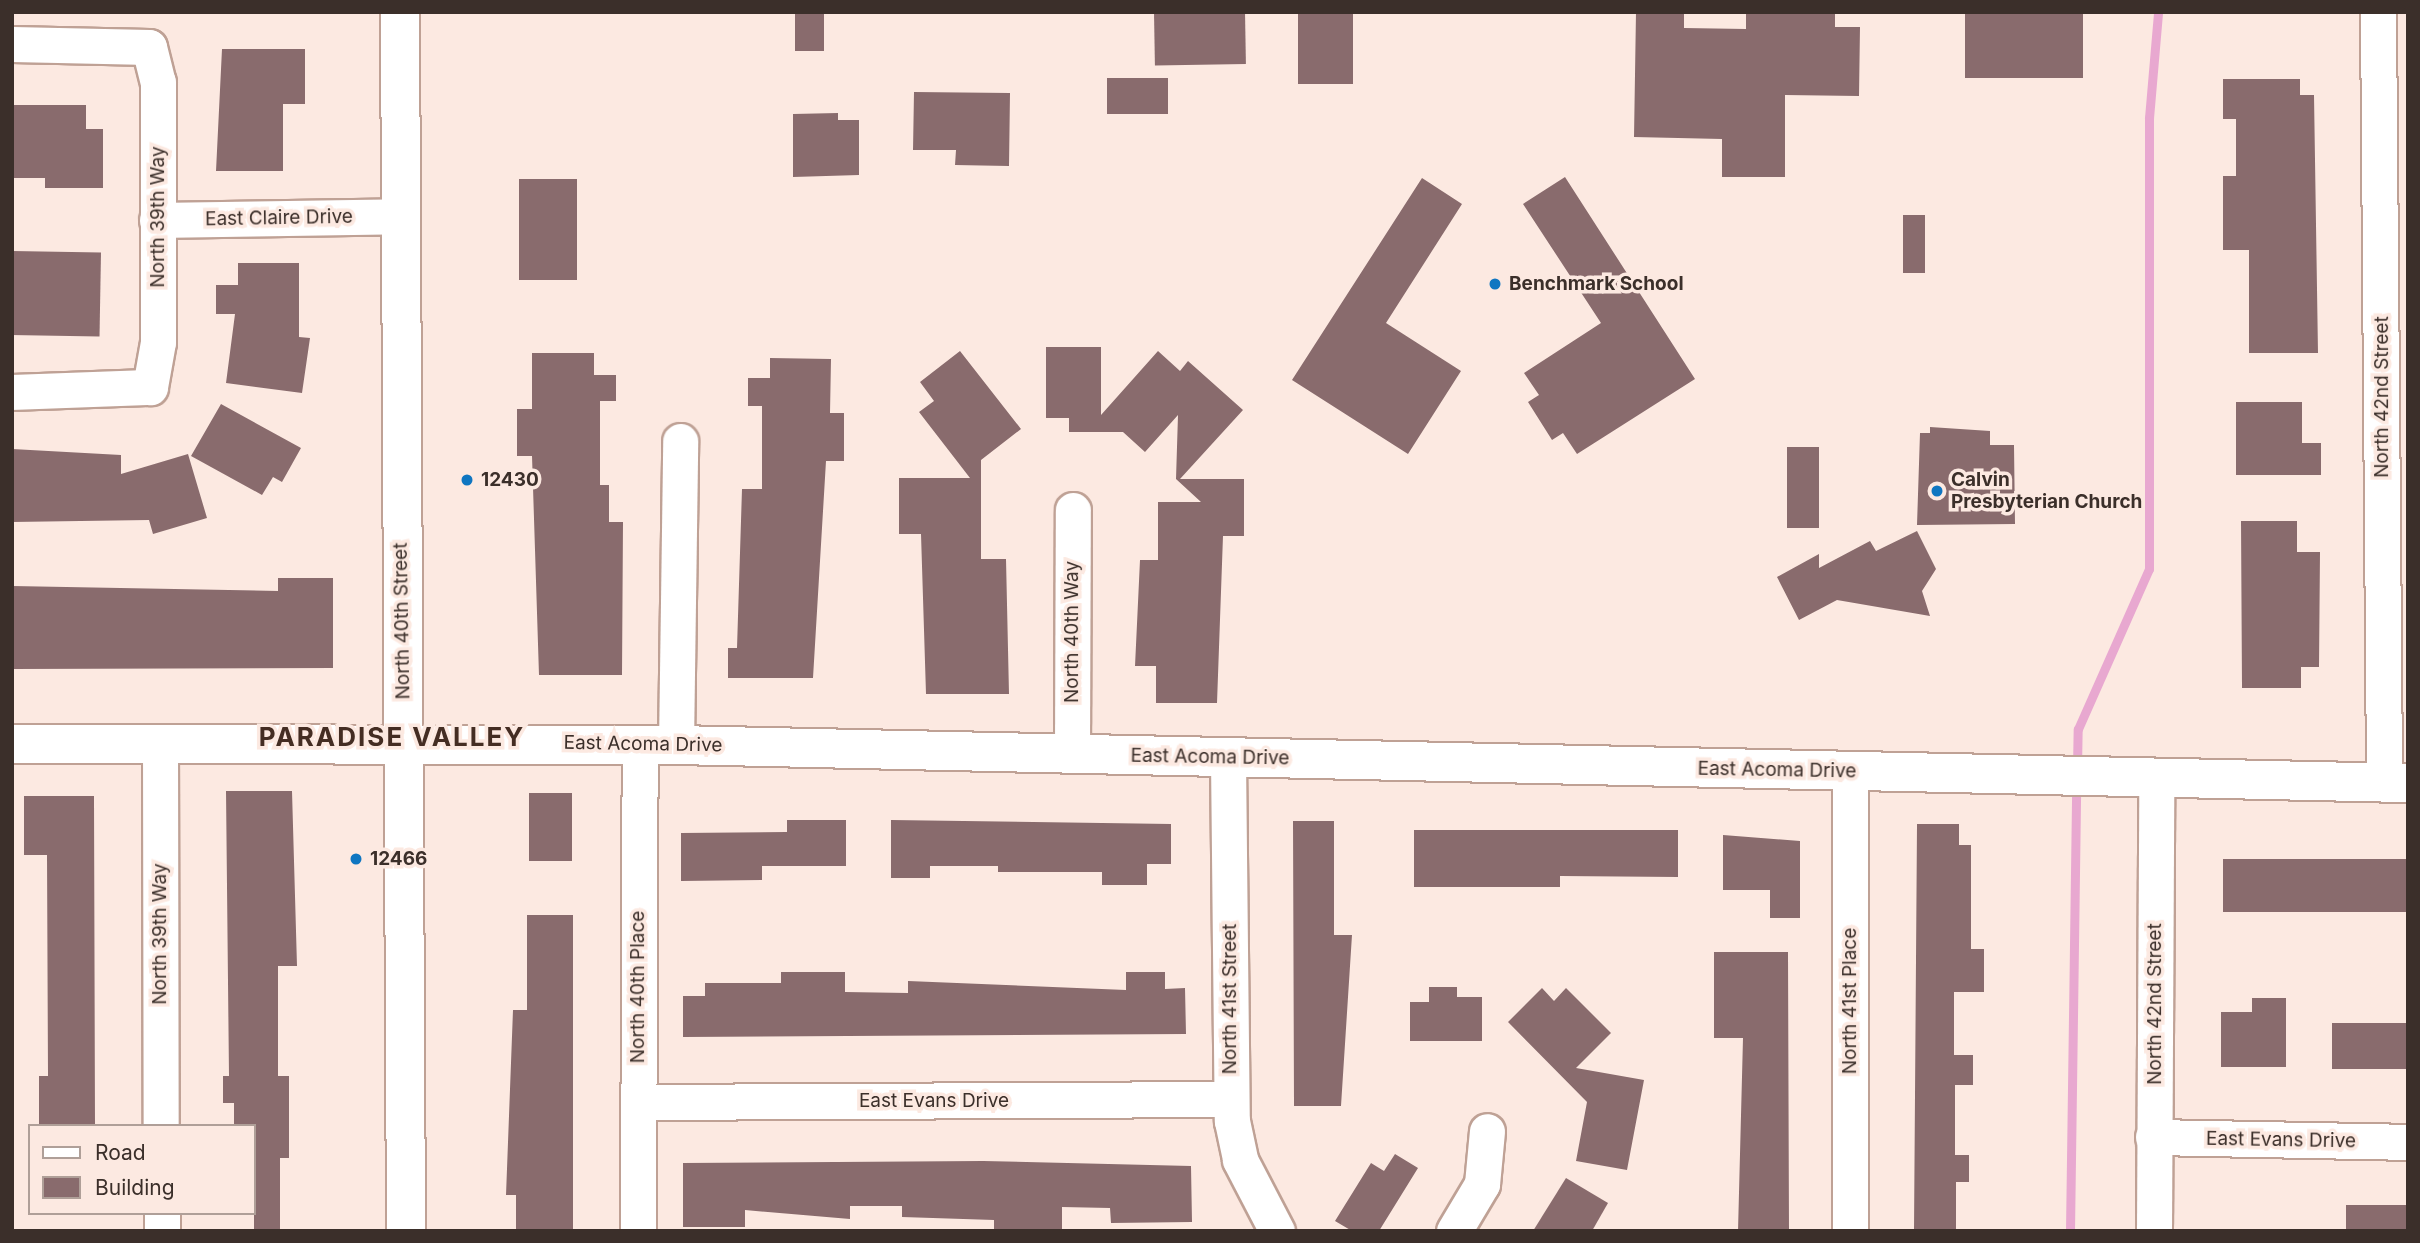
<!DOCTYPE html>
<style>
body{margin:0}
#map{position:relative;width:2420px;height:1243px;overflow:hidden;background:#fce9e1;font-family:Inter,sans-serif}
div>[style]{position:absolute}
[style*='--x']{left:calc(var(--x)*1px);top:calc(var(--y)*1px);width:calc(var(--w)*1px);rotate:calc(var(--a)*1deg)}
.stream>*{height:9px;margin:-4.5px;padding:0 4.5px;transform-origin:4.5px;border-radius:4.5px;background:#e8a8d0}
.building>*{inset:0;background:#896b6d;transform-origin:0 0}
.roads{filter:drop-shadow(2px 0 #bfa195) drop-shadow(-2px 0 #bfa195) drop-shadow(0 2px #bfa195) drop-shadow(0 -2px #bfa195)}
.street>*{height:35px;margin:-17.5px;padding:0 17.5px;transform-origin:17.5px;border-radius:17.5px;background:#fff}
.secondary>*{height:38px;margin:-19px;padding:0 19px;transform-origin:19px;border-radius:19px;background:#fff}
.dots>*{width:19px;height:19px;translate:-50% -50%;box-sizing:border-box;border:4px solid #fce9e1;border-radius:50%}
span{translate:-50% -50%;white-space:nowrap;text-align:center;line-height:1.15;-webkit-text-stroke:7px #fce9e1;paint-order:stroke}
.street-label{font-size:19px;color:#3b2f2a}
.poi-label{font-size:19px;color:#3b2f2a;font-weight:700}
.left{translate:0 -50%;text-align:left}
.district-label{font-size:26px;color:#442d23;font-weight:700;letter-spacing:2px}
.frame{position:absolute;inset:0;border:14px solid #3b2f2a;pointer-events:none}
.legend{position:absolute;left:28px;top:1124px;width:228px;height:91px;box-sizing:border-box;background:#fce9e1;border:2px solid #af9f98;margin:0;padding:9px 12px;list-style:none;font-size:21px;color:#3b2f2a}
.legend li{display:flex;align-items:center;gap:14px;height:35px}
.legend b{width:35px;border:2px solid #af9f98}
</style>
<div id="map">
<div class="stream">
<div style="--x:2077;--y:768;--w:39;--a:-89"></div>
<div style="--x:2078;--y:729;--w:175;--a:-66.1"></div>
<div style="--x:2149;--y:569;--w:451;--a:-90"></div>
<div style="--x:2149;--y:118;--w:106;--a:-85.1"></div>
<div style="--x:2070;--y:1231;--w:445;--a:-89.2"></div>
</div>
<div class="building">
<div style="left:795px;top:12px;width:29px;height:39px"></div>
<div style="left:1245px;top:12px;width:52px;height:91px;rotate:89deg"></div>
<div style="left:1298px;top:12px;width:55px;height:72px"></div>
<div style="clip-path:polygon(1636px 12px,1684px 12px,1684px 28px,1746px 29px,1746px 13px,1835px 14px,1835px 27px,1860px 27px,1859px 96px,1785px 95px,1785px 177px,1722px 177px,1722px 139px,1634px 137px)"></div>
<div style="left:1965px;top:12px;width:118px;height:66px"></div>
<div style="clip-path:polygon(222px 49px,305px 49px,305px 104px,283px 104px,283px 171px,216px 171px)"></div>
<div style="left:1168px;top:78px;width:36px;height:61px;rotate:90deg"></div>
<div style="clip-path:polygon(2223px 79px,2300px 79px,2300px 95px,2314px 95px,2318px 353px,2249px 353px,2249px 250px,2223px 250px,2223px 176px,2236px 176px,2236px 119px,2223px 119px)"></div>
<div style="clip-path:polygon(914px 92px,1010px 93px,1009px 166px,955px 165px,956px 150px,913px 150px)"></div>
<div style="clip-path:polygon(12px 105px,86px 105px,86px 129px,103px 129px,103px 188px,45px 188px,45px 178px,12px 178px)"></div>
<div style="clip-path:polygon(838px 113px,838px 120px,859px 120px,859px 175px,793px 177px,793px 114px)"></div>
<div style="clip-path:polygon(1565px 177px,1695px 379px,1577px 454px,1563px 433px,1552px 440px,1528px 402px,1539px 395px,1524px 373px,1601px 323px,1523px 204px)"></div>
<div style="clip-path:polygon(1422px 178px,1462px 204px,1386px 323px,1461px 371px,1408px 454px,1292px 380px)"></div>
<div style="left:519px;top:179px;width:58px;height:101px"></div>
<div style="left:1903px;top:215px;width:22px;height:58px"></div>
<div style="left:12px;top:251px;width:89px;height:84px;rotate:1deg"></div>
<div style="clip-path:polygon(238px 263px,299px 263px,299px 337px,310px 338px,302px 393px,226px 383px,235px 314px,216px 314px,216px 285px,238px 285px)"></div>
<div style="clip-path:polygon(1046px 347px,1101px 347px,1101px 415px,1158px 351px,1180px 371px,1188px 361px,1243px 410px,1180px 479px,1244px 479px,1244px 536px,1223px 536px,1217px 703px,1156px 703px,1156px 666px,1135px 666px,1140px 560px,1158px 560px,1158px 502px,1201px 502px,1176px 479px,1178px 415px,1145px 452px,1123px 432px,1069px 432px,1069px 418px,1046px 418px)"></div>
<div style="clip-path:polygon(960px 351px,1021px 429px,981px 460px,981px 559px,1006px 559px,1009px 694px,926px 694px,921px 534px,899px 534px,899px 478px,970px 478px,919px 412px,934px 401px,920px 382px)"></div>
<div style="clip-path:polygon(532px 353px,594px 353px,594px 375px,616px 375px,616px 401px,600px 401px,600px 485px,609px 485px,609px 522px,623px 522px,622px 675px,539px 675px,532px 456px,517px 456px,517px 409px,532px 409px)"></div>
<div style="clip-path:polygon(770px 358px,831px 359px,830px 413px,844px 413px,844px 461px,826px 461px,813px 678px,728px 678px,728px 648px,737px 648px,742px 489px,762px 489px,762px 406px,748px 406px,748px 378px,770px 378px)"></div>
<div style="clip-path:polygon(2236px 402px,2302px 402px,2302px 443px,2321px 443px,2321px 475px,2236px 475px)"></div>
<div style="clip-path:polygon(221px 404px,301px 448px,282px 482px,273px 477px,262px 495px,191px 456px)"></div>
<div style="clip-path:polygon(1930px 427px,1990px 431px,1990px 445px,2014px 445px,2015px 524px,1917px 525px,1920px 433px,1930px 433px)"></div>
<div style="left:1787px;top:447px;width:32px;height:81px"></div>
<div style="clip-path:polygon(12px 449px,121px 455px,121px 474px,188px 454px,207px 518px,153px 534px,149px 520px,12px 522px)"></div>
<div style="clip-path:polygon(2241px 521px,2297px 521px,2297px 552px,2320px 552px,2319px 667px,2301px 667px,2301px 688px,2242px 688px)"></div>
<div style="clip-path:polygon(1917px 531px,1936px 569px,1922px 591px,1930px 616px,1837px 600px,1799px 620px,1777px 577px,1819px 554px,1819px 568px,1870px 541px,1876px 551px)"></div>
<div style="clip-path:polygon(278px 578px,333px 578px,333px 668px,12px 669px,12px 586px,278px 591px)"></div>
<div style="clip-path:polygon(226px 791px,292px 791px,297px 966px,278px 966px,278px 1076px,289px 1076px,289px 1158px,280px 1158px,280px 1231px,254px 1231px,254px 1126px,234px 1126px,234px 1103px,223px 1103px,223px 1076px,229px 1076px)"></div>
<div style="left:529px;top:793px;width:43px;height:68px"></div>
<div style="clip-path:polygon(24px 796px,94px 796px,95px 1126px,39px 1126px,39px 1076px,48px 1076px,47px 855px,24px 855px)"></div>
<div style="clip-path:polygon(787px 820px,846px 820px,846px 866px,762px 866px,762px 880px,681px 881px,681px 833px,787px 832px)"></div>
<div style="clip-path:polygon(891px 820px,1171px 824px,1171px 864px,1147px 864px,1147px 885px,1102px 885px,1102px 872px,998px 872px,998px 866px,930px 866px,930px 878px,891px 878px)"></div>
<div style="clip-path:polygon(1293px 821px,1334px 821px,1334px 935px,1352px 935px,1341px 1106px,1294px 1106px)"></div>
<div style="clip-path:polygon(1917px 824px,1959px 824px,1959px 845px,1971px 845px,1971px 949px,1984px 949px,1984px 992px,1954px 992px,1954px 1055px,1973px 1055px,1973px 1085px,1955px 1085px,1955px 1155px,1969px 1155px,1969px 1182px,1956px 1182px,1956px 1231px,1914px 1231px)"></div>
<div style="clip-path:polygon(1414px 830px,1678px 830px,1678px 877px,1560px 876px,1560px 887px,1414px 887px)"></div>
<div style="clip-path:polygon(1723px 835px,1800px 841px,1800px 918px,1770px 918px,1770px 890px,1723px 890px)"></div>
<div style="left:2223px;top:859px;width:185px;height:53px"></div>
<div style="clip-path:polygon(527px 915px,573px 915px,573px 1231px,516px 1231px,516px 1195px,506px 1195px,513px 1010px,527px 1010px)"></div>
<div style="clip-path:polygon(1714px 952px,1788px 952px,1789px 1231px,1738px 1231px,1743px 1038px,1714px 1038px)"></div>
<div style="clip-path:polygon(781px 972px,845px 972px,845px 992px,908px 993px,908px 981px,1126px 990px,1126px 972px,1165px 972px,1165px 989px,1185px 988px,1186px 1034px,683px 1037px,683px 996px,705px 996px,705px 983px,781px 983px)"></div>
<div style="clip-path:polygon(1429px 987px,1457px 987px,1457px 997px,1482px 997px,1482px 1041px,1410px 1041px,1410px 1002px,1429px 1002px)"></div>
<div style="clip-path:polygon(1542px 988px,1554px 1001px,1566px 988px,1611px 1033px,1576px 1068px,1644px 1080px,1627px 1170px,1576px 1161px,1587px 1102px,1508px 1022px)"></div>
<div style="clip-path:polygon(2252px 998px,2286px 998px,2286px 1067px,2221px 1067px,2221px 1012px,2252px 1012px)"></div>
<div style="left:2332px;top:1023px;width:76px;height:46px"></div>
<div style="clip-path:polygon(1395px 1154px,1418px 1168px,1379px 1231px,1352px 1231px,1335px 1221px,1371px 1163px,1384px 1171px)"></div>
<div style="clip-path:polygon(983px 1161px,1191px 1166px,1192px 1222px,1111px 1223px,1110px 1208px,1062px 1207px,1062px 1231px,994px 1231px,994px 1220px,902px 1217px,902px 1206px,850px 1206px,850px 1219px,745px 1210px,745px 1227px,683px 1227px,683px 1163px)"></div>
<div style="clip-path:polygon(1566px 1178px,1608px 1203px,1592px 1231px,1533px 1231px)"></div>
<div style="left:2346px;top:1205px;width:62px;height:26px"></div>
</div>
<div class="roads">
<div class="street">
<div style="--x:2378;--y:12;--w:770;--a:89.55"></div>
<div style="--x:12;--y:44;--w:137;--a:1.3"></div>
<div style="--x:149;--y:47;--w:36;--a:76"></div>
<div style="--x:158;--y:82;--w:260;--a:90"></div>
<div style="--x:158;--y:342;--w:46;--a:100.1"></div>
<div style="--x:150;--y:387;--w:138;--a:177.9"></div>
<div style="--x:157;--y:220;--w:244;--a:-0.9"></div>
<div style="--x:160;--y:742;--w:384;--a:89.9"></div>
<div style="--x:676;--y:745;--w:304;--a:-89.2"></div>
<div style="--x:1072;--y:754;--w:244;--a:-89.8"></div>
<div style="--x:1228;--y:758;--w:363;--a:89.4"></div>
<div style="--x:1232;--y:1121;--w:40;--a:78"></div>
<div style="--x:1240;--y:1160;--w:80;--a:62.5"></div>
<div style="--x:1850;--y:772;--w:459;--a:90"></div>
<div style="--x:638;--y:1102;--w:593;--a:-0.29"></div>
<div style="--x:2153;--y:1137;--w:255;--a:1.1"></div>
<div style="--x:162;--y:1213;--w:18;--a:90"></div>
<div style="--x:638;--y:1231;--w:487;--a:-89.8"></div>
<div style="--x:1454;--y:1231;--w:55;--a:-59.2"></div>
<div style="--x:1482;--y:1184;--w:53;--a:-84.6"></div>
<div style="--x:2154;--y:1231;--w:454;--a:-89.7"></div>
</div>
<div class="secondary">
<div style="--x:400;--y:12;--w:1219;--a:89.72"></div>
<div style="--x:12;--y:744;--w:664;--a:0.09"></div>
<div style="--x:676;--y:745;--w:1732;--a:1.26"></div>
</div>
</div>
<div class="dots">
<div style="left:1495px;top:284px;background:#0f76c1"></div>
<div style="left:467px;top:480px;background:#0f76c1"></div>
<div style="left:1937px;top:491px;background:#0f76c1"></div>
<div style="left:356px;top:859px;background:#0f76c1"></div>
</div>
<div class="street-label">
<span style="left:158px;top:217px;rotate:-90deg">North 39th Way</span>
<span style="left:279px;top:218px;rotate:-1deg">East Claire Drive</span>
<span style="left:2382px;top:397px;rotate:-90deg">North 42nd Street</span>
<span style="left:402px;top:621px;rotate:-91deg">North 40th Street</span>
<span style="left:1072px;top:632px;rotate:-90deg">North 40th Way</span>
<span style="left:643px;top:744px;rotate:1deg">East Acoma Drive</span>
<span style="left:1210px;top:757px;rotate:1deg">East Acoma Drive</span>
<span style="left:1777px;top:770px;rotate:1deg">East Acoma Drive</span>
<span style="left:160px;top:934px;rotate:-90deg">North 39th Way</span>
<span style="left:638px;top:987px;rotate:-90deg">North 40th Place</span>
<span style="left:1230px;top:999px;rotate:-90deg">North 41st Street</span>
<span style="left:1850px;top:1001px;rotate:-90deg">North 41st Place</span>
<span style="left:2155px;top:1004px;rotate:-90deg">North 42nd Street</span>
<span style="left:934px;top:1101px">East Evans Drive</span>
<span style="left:2281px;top:1140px;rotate:1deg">East Evans Drive</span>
</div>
<div class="poi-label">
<span class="left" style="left:1509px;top:284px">Benchmark School</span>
<span class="left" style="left:481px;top:480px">12430</span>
<span class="left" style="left:1951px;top:491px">Calvin<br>Presbyterian Church</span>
<span class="left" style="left:370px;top:859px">12466</span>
</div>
<div class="district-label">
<span style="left:392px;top:737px">PARADISE VALLEY</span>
</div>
<div class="frame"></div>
<ul class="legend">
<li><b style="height:9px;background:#fff"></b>Road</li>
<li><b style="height:19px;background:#896b6d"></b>Building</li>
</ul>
</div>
